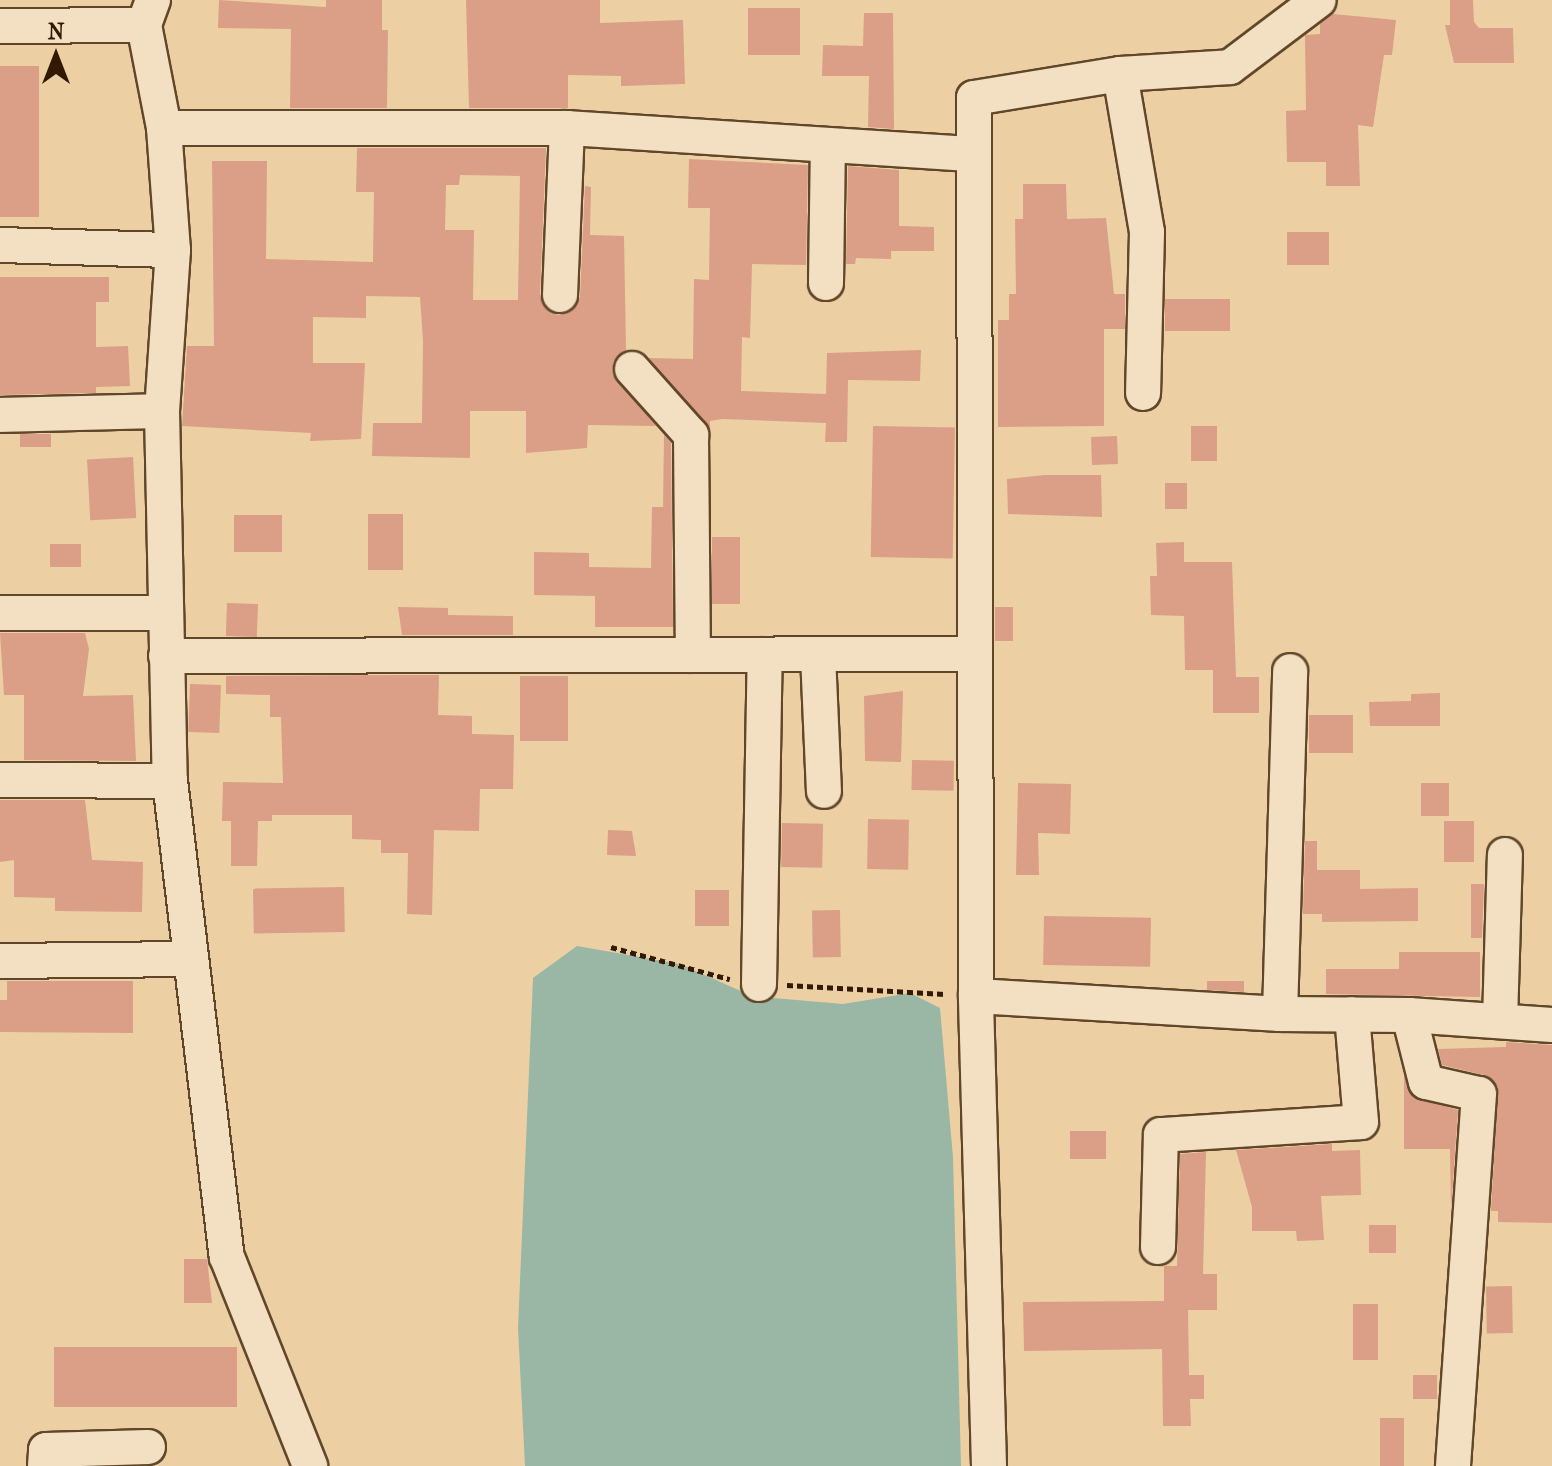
<!DOCTYPE html>
<style>
body{margin:0}
#map{position:relative;width:1552px;height:1466px;overflow:hidden;background:#ecd0a3;font-family:"IM FELL French Canon",serif}
div>[style]{position:absolute}
[style*='--x']{left:calc(var(--x)*1px);top:calc(var(--y)*1px);width:calc(var(--w)*1px);rotate:calc(var(--a)*1deg)}
.water>*{inset:0;background:#99b7a4}
.building>*{inset:0;background:#db9e86;transform-origin:0 0}
.path>*{height:5px;margin-top:-2.5px;transform-origin:0;background:repeating-linear-gradient(90deg,#331900 0 6px,transparent 0 10px)}
.roads{filter:drop-shadow(2px 0 #614729) drop-shadow(-2px 0 #614729) drop-shadow(0 2px #614729) drop-shadow(0 -2px #614729)}
.minor>*{height:34px;margin:-17px;padding:0 17px;transform-origin:17px;border-radius:17px;background:#f3e0c3}
span{translate:-50% -50%;white-space:nowrap;text-align:center;line-height:1.15;-webkit-text-stroke:8px #f3e0c3;paint-order:stroke}
.north{position:absolute;left:16px;top:16px;width:80px;height:80px;-webkit-text-stroke:6px #f3e0c3;paint-order:stroke;rotate:0deg;font-size:22px;font-weight:700;line-height:32px;text-align:center;color:#331900}
.north::after{content:'';display:block;margin:auto;width:28px;height:36px;background:#331900;clip-path:polygon(50% 0,100% 100%,50% 72%,0 100%)}
</style>
<div id="map">
<div class="water">
<div style="clip-path:polygon(577px 946px,680px 964px,752px 996px,843px 1004px,910px 993px,940px 1008px,953px 1157px,961px 1466px,525px 1466px,518px 1328px,533px 978px)"></div>
</div>
<div class="building">
<div style="clip-path:polygon(219px 0,326px 7px,326px 0,382px 0,382px 30px,388px 30px,387px 108px,290px 108px,291px 29px,218px 28px)"></div>
<div style="clip-path:polygon(466px 0,600px 0,600px 23px,683px 20px,685px 84px,621px 86px,621px 76px,568px 75px,568px 108px,469px 108px)"></div>
<div style="clip-path:polygon(1450px 0,1473px 0,1474px 22px,1479px 28px,1513px 28px,1514px 63px,1454px 63px,1445px 25px,1450px 25px)"></div>
<div style="left:748px;top:8px;width:52px;height:47px"></div>
<div style="clip-path:polygon(864px 13px,893px 13px,894px 129px,868px 127px,869px 76px,822px 76px,823px 45px,863px 46px)"></div>
<div style="clip-path:polygon(1333px 14px,1396px 20px,1392px 55px,1384px 55px,1373px 127px,1358px 125px,1360px 186px,1326px 186px,1326px 162px,1287px 162px,1286px 111px,1306px 110px,1305px 35px,1320px 34px,1320px 24px)"></div>
<div style="left:0;top:66px;width:39px;height:151px"></div>
<div style="clip-path:polygon(evenodd,357px 148px,546px 148px,540px 294px,543px 305px,558px 315px,570px 312px,580px 297px,585px 186px,591px 187px,590px 235px,624px 236px,626px 350px,613px 362px,613px 374px,656px 426px,588px 425px,587px 448px,526px 453px,526px 411px,470px 411px,470px 458px,372px 456px,373px 423px,422px 423px,423px 341px,420px 297px,366px 296px,366px 318px,313px 317px,313px 363px,365px 363px,361px 439px,310px 441px,311px 433px,182px 426px,187px 346px,214px 346px,212px 161px,267px 161px,266px 259px,373px 262px,374px 192px,356px 192px,357px 148px,460px 175px,520px 176px,518px 300px,473px 300px,474px 230px,445px 230px,446px 185px,459px 185px,460px 175px)"></div>
<div style="clip-path:polygon(689px 159px,808px 165px,806px 265px,752px 264px,750px 338px,742px 337px,741px 391px,826px 394px,827px 353px,921px 350px,920px 381px,848px 380px,847px 442px,825px 442px,826px 423px,722px 419px,710px 421px,710px 431px,649px 358px,693px 359px,694px 279px,709px 280px,710px 208px,688px 208px)"></div>
<div style="clip-path:polygon(848px 166px,899px 170px,899px 226px,934px 227px,934px 251px,891px 251px,891px 259px,856px 258px,855px 264px,846px 264px)"></div>
<div style="clip-path:polygon(1023px 184px,1066px 184px,1067px 219px,1106px 218px,1114px 294px,1125px 294px,1125px 329px,1104px 329px,1104px 426px,998px 427px,998px 320px,1009px 320px,1009px 294px,1016px 294px,1015px 219px,1023px 219px)"></div>
<div style="left:1329px;top:232px;width:33px;height:42px;rotate:90deg"></div>
<div style="clip-path:polygon(0 277px,109px 277px,109px 302px,96px 302px,96px 347px,128px 346px,130px 386px,96px 387px,96px 393px,0 395px)"></div>
<div style="left:1230px;top:299px;width:32px;height:65px;rotate:90deg"></div>
<div style="left:873px;top:426px;width:82px;height:131px;rotate:1deg"></div>
<div style="left:1191px;top:426px;width:26px;height:35px"></div>
<div style="left:20px;top:434px;width:31px;height:13px"></div>
<div style="clip-path:polygon(664px 435px,671px 443px,673px 627px,595px 627px,595px 596px,534px 595px,534px 552px,589px 553px,589px 567px,651px 568px,652px 507px,663px 507px)"></div>
<div style="left:1117px;top:436px;width:28px;height:26px;rotate:88deg"></div>
<div style="left:133px;top:457px;width:61px;height:46px;rotate:87deg"></div>
<div style="clip-path:polygon(1045px 475px,1101px 475px,1102px 517px,1008px 514px,1007px 479px)"></div>
<div style="left:1165px;top:483px;width:22px;height:26px"></div>
<div style="left:368px;top:514px;width:35px;height:56px"></div>
<div style="left:234px;top:515px;width:48px;height:37px"></div>
<div style="left:712px;top:537px;width:28px;height:67px"></div>
<div style="clip-path:polygon(1184px 542px,1184px 562px,1232px 562px,1236px 677px,1259px 677px,1259px 713px,1213px 713px,1213px 670px,1185px 670px,1184px 616px,1151px 615px,1150px 576px,1157px 576px,1156px 543px)"></div>
<div style="left:50px;top:544px;width:31px;height:23px"></div>
<div style="left:227px;top:603px;width:31px;height:33px;rotate:2deg"></div>
<div style="clip-path:polygon(398px 607px,448px 608px,448px 615px,513px 616px,513px 635px,402px 635px)"></div>
<div style="left:995px;top:607px;width:18px;height:34px"></div>
<div style="clip-path:polygon(0 633px,85px 633px,89px 649px,83px 696px,133px 695px,136px 761px,24px 760px,24px 695px,4px 695px)"></div>
<div style="clip-path:polygon(402px 675px,439px 675px,438px 715px,472px 716px,472px 734px,514px 735px,513px 789px,480px 789px,479px 831px,434px 830px,432px 915px,407px 914px,408px 853px,381px 853px,381px 840px,352px 839px,352px 815px,272px 815px,272px 821px,258px 821px,257px 866px,231px 866px,231px 821px,222px 821px,223px 782px,283px 783px,281px 717px,270px 717px,270px 695px,226px 694px,226px 676px)"></div>
<div style="left:520px;top:676px;width:48px;height:65px"></div>
<div style="left:190px;top:684px;width:31px;height:48px;rotate:2deg"></div>
<div style="clip-path:polygon(903px 691px,901px 762px,865px 761px,864px 696px)"></div>
<div style="clip-path:polygon(1440px 693px,1440px 726px,1370px 726px,1369px 702px,1411px 701px,1411px 694px)"></div>
<div style="left:1353px;top:715px;width:38px;height:44px;rotate:90deg"></div>
<div style="left:912px;top:760px;width:42px;height:30px;rotate:1deg"></div>
<div style="clip-path:polygon(1018px 783px,1071px 784px,1070px 834px,1038px 833px,1039px 875px,1016px 875px)"></div>
<div style="left:1421px;top:783px;width:28px;height:33px"></div>
<div style="clip-path:polygon(0 800px,85px 800px,92px 860px,143px 862px,142px 912px,55px 911px,55px 898px,14px 897px,14px 860px,0 862px)"></div>
<div style="left:868px;top:819px;width:41px;height:50px;rotate:1deg"></div>
<div style="left:1444px;top:821px;width:30px;height:41px"></div>
<div style="left:782px;top:823px;width:41px;height:44px;rotate:1deg"></div>
<div style="clip-path:polygon(608px 830px,632px 831px,636px 856px,607px 855px)"></div>
<div style="clip-path:polygon(1305px 841px,1317px 841px,1317px 870px,1360px 870px,1360px 889px,1418px 888px,1418px 921px,1322px 922px,1322px 914px,1303px 914px)"></div>
<div style="clip-path:polygon(1471px 884px,1484px 884px,1482px 938px,1471px 938px)"></div>
<div style="left:344px;top:887px;width:45px;height:91px;rotate:89deg"></div>
<div style="left:695px;top:890px;width:34px;height:36px"></div>
<div style="left:840px;top:910px;width:47px;height:28px;rotate:89deg"></div>
<div style="left:1044px;top:916px;width:107px;height:49px;rotate:1deg"></div>
<div style="clip-path:polygon(1399px 952px,1480px 952px,1480px 997px,1326px 994px,1326px 969px,1399px 969px)"></div>
<div style="clip-path:polygon(7px 981px,133px 981px,133px 1033px,0 1032px,0 1000px,7px 1000px)"></div>
<div style="clip-path:polygon(1207px 981px,1244px 981px,1244px 992px,1207px 990px)"></div>
<div style="clip-path:polygon(1506px 1042px,1552px 1045px,1552px 1223px,1498px 1222px,1498px 1211px,1491px 1211px,1498px 1087px,1484px 1075px,1442px 1065px,1438px 1049px,1506px 1047px)"></div>
<div style="clip-path:polygon(1404px 1075px,1413px 1097px,1458px 1110px,1451px 1210px,1450px 1149px,1404px 1149px)"></div>
<div style="left:1070px;top:1131px;width:36px;height:28px"></div>
<div style="clip-path:polygon(1332px 1144px,1332px 1151px,1360px 1150px,1361px 1195px,1321px 1196px,1324px 1240px,1297px 1241px,1296px 1231px,1252px 1231px,1252px 1207px,1236px 1150px)"></div>
<div style="clip-path:polygon(1206px 1152px,1203px 1274px,1217px 1274px,1217px 1310px,1188px 1310px,1189px 1375px,1204px 1375px,1204px 1399px,1190px 1399px,1191px 1426px,1163px 1426px,1162px 1349px,1024px 1351px,1023px 1302px,1164px 1301px,1164px 1266px,1177px 1266px,1180px 1154px)"></div>
<div style="left:1396px;top:1225px;width:28px;height:27px;rotate:90deg"></div>
<div style="clip-path:polygon(184px 1259px,207px 1259px,212px 1303px,184px 1303px)"></div>
<div style="left:1512px;top:1286px;width:47px;height:26px;rotate:89deg"></div>
<div style="left:1353px;top:1304px;width:25px;height:56px"></div>
<div style="left:54px;top:1347px;width:183px;height:60px"></div>
<div style="left:1413px;top:1375px;width:24px;height:24px"></div>
<div style="left:1380px;top:1418px;width:24px;height:48px"></div>
</div>
<div class="path">
<div style="--x:611;--y:947;--w:123;--a:15.1"></div>
<div style="--x:787;--y:985;--w:158;--a:3.3"></div>
</div>
<div class="roads">
<div class="minor">
<div style="--x:153;--y:0;--w:27;--a:110"></div>
<div style="--x:144;--y:25;--w:105;--a:79"></div>
<div style="--x:164;--y:128;--w:122;--a:85.8"></div>
<div style="--x:173;--y:250;--w:161;--a:93.9"></div>
<div style="--x:162;--y:411;--w:370;--a:88.8"></div>
<div style="--x:170;--y:781;--w:479;--a:83.2"></div>
<div style="--x:227;--y:1257;--w:225;--a:68.3"></div>
<div style="--x:0;--y:26;--w:144;--a:-0.4"></div>
<div style="--x:1120;--y:74;--w:160;--a:80.3"></div>
<div style="--x:1147;--y:232;--w:161;--a:91.4"></div>
<div style="--x:164;--y:128;--w:403;--a:0"></div>
<div style="--x:567;--y:128;--w:406;--a:3.7"></div>
<div style="--x:0;--y:245;--w:173;--a:1.7"></div>
<div style="--x:826;--y:283;--w:138;--a:-89.2"></div>
<div style="--x:560;--y:295;--w:167;--a:-87.6"></div>
<div style="--x:632;--y:369;--w:89;--a:48.2"></div>
<div style="--x:691;--y:435;--w:220;--a:89.5"></div>
<div style="--x:0;--y:415;--w:162;--a:-1.4"></div>
<div style="--x:0;--y:613;--w:164;--a:0"></div>
<div style="--x:818;--y:655;--w:136;--a:87.5"></div>
<div style="--x:166;--y:656;--w:809;--a:-0.14"></div>
<div style="--x:0;--y:780;--w:170;--a:0.3"></div>
<div style="--x:0;--y:961;--w:191;--a:-0.6"></div>
<div style="--x:759;--y:984;--w:329;--a:-89"></div>
<div style="--x:976;--y:996;--w:305;--a:3.4"></div>
<div style="--x:1280;--y:1014;--w:129;--a:0.4"></div>
<div style="--x:1409;--y:1015;--w:69;--a:75.8"></div>
<div style="--x:1426;--y:1082;--w:54;--a:12.8"></div>
<div style="--x:1479;--y:1094;--w:373;--a:94"></div>
<div style="--x:1280;--y:1014;--w:343;--a:-88.3"></div>
<div style="--x:1409;--y:1015;--w:143;--a:4"></div>
<div style="--x:1500;--y:1021;--w:166;--a:-88.3"></div>
<div style="--x:1158;--y:1247;--w:112;--a:-88.5"></div>
<div style="--x:1161;--y:1135;--w:200;--a:-3.7"></div>
<div style="--x:1361;--y:1122;--w:108;--a:-94.8"></div>
<div style="--x:45;--y:1466;--w:16;--a:-86"></div>
<div style="--x:46;--y:1450;--w:102;--a:-1.7"></div>
<div style="--x:989;--y:1466;--w:470;--a:-91.6"></div>
<div style="--x:976;--y:996;--w:898;--a:-90.13"></div>
<div style="--x:974;--y:98;--w:148;--a:-9.3"></div>
<div style="--x:1120;--y:74;--w:110;--a:-3.6"></div>
<div style="--x:1230;--y:67;--w:111;--a:-37"></div>
</div>
</div>
<div class="north">N</div>
</div>
